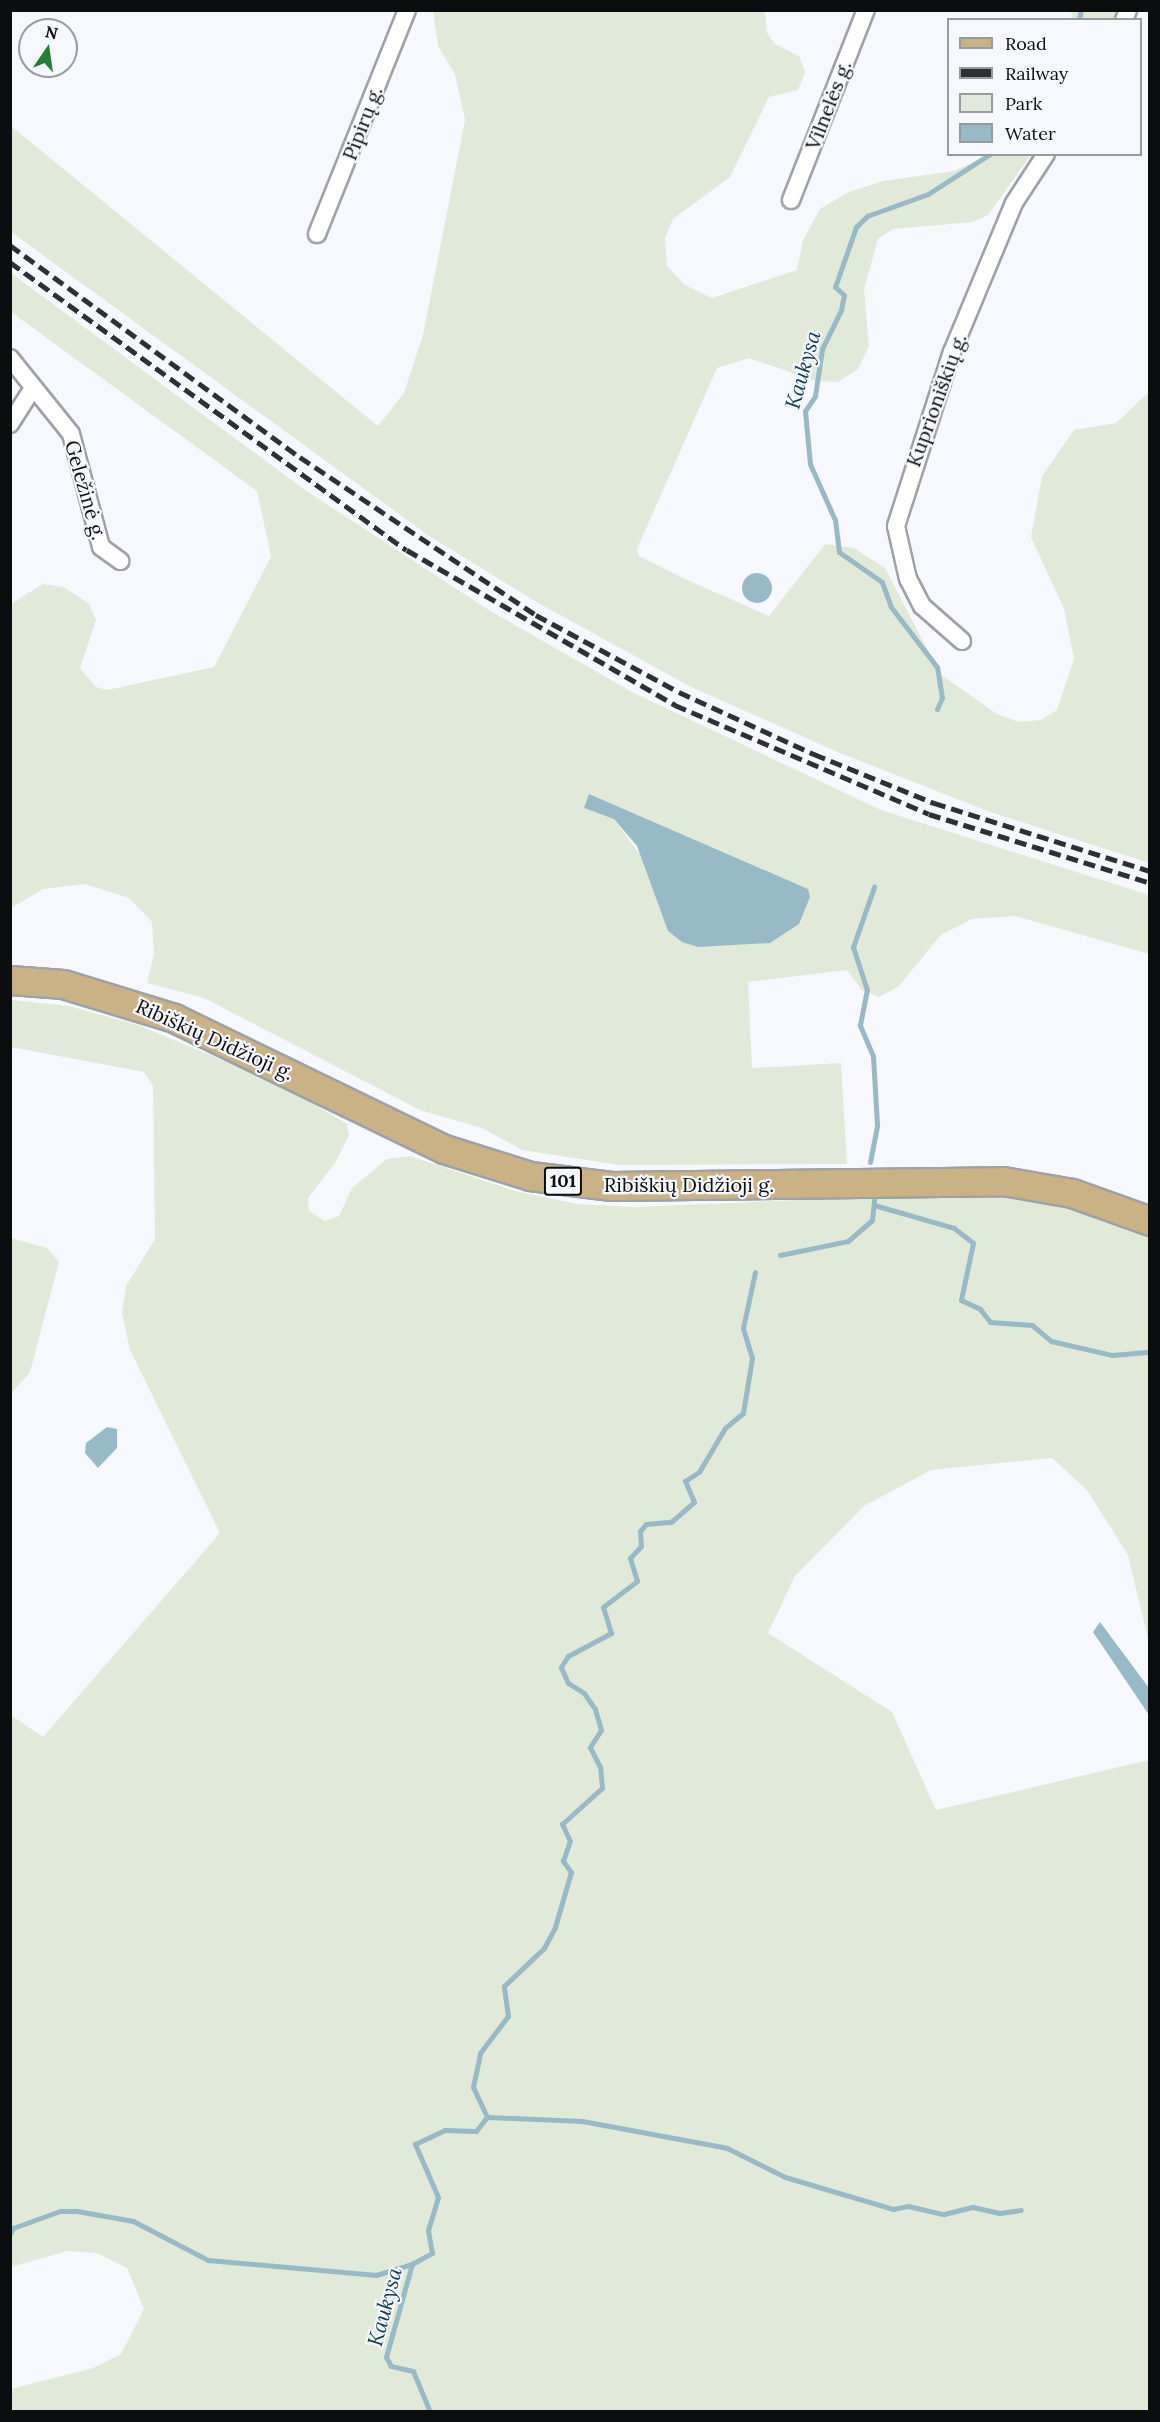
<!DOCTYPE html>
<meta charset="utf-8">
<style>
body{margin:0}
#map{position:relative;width:1160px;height:2422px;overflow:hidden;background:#f6f8fe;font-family:Lora,serif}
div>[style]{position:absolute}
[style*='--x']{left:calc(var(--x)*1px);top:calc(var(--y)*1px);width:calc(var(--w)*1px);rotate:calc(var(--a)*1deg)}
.green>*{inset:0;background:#e1ead9}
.water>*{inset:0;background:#98bac7}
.round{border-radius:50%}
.stream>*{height:5px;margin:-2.5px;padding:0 2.5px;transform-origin:2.5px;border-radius:2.5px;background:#98bac7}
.roads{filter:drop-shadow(2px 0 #9ea1a7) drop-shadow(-2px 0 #9ea1a7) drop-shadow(0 2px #9ea1a7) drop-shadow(0 -2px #9ea1a7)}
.street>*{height:16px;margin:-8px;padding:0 8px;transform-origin:8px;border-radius:8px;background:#fff}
.primary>*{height:27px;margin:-13.5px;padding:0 13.5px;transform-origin:13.5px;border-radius:13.5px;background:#cab285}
.rail>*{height:4.5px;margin-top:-2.25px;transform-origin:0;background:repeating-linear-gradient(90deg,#2f3033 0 12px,transparent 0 18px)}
span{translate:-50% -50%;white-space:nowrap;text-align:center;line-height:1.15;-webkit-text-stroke:4.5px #f6f8fe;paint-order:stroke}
.shield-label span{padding:2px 4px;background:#f6f8fe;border:2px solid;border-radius:4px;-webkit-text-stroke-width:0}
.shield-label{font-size:18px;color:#0c0d0f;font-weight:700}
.street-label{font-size:20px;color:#0c0d0f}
.water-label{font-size:21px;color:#0b3e4d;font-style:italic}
.frame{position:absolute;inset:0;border:12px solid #0c0d0f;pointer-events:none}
.legend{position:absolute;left:947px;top:18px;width:195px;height:138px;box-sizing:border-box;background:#f6f8fe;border:2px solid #989a9e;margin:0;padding:8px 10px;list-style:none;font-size:18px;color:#0c0d0f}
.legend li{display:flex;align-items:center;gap:12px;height:30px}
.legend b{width:30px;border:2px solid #989a9e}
.north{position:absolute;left:18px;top:18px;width:60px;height:60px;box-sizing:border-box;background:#f6f8fe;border:2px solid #989a9e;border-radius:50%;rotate:13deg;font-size:16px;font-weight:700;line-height:24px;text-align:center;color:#0c0d0f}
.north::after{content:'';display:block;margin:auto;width:21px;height:27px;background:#218235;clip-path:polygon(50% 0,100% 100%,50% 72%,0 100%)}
</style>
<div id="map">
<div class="green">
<div style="clip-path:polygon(433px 11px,765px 11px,767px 33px,775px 44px,799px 56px,805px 72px,798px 90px,769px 97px,730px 177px,673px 219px,665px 238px,667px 266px,685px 285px,712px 298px,797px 270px,803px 240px,820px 209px,849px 192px,883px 181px,954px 171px,988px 155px,1031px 155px,988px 215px,973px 222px,893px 229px,878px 239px,864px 289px,869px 346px,858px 369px,838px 382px,816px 381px,749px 358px,717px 368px,637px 549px,639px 556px,685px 579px,769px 616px,825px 544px,854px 548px,885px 568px,940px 674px,997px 714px,1019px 722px,1041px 720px,1057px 710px,1074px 659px,1064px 609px,1031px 537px,1042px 476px,1074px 430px,1116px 423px,1149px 392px,1149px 863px,990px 812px,840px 753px,691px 687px,538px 603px,429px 536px,11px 232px,11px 126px,378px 426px,404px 393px,423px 335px,465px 120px,455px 74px,438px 46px)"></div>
<div style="clip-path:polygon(1072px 11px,1119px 11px,1117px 19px,1071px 20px)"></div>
<div style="clip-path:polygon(evenodd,11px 273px,305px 490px,489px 610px,634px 693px,881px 810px,1149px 895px,1149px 954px,1015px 916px,972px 919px,941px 935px,898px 987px,879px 997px,862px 990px,847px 970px,748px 982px,752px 1068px,841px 1063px,847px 1164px,619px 1165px,522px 1150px,482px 1128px,420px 1110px,204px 998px,147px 983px,154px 954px,152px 922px,129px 898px,85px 884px,43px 889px,11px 908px,11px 604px,43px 584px,64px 587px,89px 604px,96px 620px,80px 668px,96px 687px,107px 690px,214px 667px,271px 557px,257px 491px,11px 312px,11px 273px,614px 819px,770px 943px,668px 930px,644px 860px,614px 819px)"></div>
<div style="clip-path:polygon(11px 1000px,69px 1006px,138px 1025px,280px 1084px,347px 1124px,349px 1135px,335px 1163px,308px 1198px,309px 1211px,325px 1221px,339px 1216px,352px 1188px,387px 1159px,410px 1156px,515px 1191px,577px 1204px,636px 1207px,959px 1193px,1032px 1198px,1085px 1211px,1149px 1237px,1149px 1643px,1128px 1555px,1087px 1490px,1052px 1458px,931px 1470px,864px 1506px,795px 1576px,768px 1633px,892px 1712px,936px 1810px,1149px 1760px,1149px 2411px,11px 2411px,11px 2389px,93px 2368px,121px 2354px,144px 2309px,127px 2268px,97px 2253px,67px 2251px,11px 2267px,11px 1715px,43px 1737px,220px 1533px,130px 1350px,122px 1313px,126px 1286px,155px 1239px,153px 1086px,144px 1072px,11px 1047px)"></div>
<div style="clip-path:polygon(11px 1238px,47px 1248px,59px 1262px,30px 1372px,11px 1394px)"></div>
</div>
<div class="water">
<div class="round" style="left:742px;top:573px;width:30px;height:30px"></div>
<div style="clip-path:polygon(589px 794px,808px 889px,810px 897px,799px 924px,770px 943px,698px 947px,682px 942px,668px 931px,637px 846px,614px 819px,584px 808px)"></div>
<div style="clip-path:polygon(107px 1427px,117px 1429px,117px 1448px,98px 1468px,85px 1453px,86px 1443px)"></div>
<div style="clip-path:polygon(1100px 1622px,1149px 1688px,1149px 1715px,1093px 1632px)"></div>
</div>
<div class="stream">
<div style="--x:1079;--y:20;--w:10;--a:-79"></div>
<div style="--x:937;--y:709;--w:12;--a:-66"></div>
<div style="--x:942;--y:698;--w:31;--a:-99"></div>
<div style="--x:937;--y:667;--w:76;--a:-127.5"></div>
<div style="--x:891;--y:607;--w:27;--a:-110"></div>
<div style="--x:882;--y:582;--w:52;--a:-145.1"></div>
<div style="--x:839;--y:552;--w:32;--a:-97"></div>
<div style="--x:835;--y:520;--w:61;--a:-114.1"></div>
<div style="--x:810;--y:464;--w:53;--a:-95.4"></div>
<div style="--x:805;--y:411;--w:18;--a:-56"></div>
<div style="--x:815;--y:396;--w:48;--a:-81.5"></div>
<div style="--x:822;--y:349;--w:43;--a:-64"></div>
<div style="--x:841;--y:310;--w:15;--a:-79"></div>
<div style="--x:844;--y:295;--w:12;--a:-138"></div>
<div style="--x:835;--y:287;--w:64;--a:-70.7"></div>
<div style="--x:856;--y:227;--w:16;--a:-45"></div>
<div style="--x:867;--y:216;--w:65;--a:-19.8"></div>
<div style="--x:928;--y:194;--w:74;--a:-32.8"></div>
<div style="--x:870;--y:1162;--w:38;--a:-79"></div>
<div style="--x:877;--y:1125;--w:69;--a:-93.3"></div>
<div style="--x:873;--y:1056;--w:34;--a:-113"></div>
<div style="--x:860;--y:1025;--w:36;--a:-79"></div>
<div style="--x:867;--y:990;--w:45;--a:-108"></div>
<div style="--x:853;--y:947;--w:64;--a:-70.7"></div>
<div style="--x:874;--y:1205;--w:83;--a:16"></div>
<div style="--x:954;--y:1228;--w:24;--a:38"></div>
<div style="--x:973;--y:1243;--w:58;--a:101.9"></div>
<div style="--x:961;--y:1300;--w:21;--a:25"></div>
<div style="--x:980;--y:1309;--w:16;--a:52"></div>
<div style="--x:990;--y:1322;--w:42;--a:4.1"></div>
<div style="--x:1032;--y:1325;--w:25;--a:40"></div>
<div style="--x:1051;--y:1341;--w:63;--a:12.9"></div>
<div style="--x:1112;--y:1355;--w:38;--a:-5"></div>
<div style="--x:780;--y:1255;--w:69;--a:-11.6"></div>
<div style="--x:848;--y:1241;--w:32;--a:-41"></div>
<div style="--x:872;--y:1220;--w:20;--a:-84"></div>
<div style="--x:487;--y:2117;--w:95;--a:2.4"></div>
<div style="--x:582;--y:2121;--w:147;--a:10.5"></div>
<div style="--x:727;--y:2148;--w:65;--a:26.6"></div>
<div style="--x:785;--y:2177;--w:113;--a:16.5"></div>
<div style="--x:893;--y:2209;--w:15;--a:-11"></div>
<div style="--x:908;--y:2206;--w:37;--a:13"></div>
<div style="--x:944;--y:2214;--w:30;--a:-14"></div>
<div style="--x:973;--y:2207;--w:28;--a:13"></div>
<div style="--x:1000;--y:2213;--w:21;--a:-8"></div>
<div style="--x:10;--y:2234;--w:7;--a:-63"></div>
<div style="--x:13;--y:2228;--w:50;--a:-19.9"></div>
<div style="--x:60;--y:2211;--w:17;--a:0"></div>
<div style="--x:77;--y:2211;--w:57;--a:10.1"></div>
<div style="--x:133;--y:2221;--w:85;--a:27.5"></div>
<div style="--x:208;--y:2260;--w:169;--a:5.1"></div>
<div style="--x:376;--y:2275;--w:38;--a:-17"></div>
<div style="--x:430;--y:2412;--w:44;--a:-112.5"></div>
<div style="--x:413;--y:2371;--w:23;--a:-167"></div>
<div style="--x:391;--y:2366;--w:10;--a:-119"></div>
<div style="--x:386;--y:2357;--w:97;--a:-74.4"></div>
<div style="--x:412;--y:2264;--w:23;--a:-29"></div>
<div style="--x:432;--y:2253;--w:23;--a:-100"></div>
<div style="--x:428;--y:2230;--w:34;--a:-73"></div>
<div style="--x:438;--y:2197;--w:58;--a:-113.5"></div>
<div style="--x:415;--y:2144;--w:33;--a:-25"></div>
<div style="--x:445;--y:2130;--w:31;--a:2"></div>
<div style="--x:476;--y:2131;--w:18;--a:-52"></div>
<div style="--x:487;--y:2117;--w:33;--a:-115"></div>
<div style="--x:473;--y:2087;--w:35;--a:-78"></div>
<div style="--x:480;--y:2053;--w:46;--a:-52.9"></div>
<div style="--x:508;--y:2016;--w:30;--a:-98"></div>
<div style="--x:504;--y:1986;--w:55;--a:-43.5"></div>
<div style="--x:544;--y:1948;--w:24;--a:-62"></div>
<div style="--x:555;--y:1927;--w:57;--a:-73.8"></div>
<div style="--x:571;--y:1872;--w:14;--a:-126"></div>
<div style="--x:563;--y:1861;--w:21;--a:-71"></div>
<div style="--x:570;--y:1841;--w:19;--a:-115"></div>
<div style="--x:562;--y:1824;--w:54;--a:-42"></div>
<div style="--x:602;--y:1788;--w:21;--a:-95"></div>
<div style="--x:600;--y:1767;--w:22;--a:-117"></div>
<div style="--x:590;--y:1747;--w:20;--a:-57"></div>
<div style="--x:601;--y:1730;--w:22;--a:-106"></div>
<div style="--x:595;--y:1709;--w:19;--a:-125"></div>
<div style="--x:584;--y:1693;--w:19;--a:-148"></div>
<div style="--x:568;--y:1683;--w:17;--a:-114"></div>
<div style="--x:561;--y:1667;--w:13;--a:-58"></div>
<div style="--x:568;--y:1656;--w:49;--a:-28.1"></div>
<div style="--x:611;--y:1633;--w:27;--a:-107"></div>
<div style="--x:603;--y:1607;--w:43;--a:-37.4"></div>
<div style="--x:637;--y:1581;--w:24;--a:-107"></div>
<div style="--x:630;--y:1558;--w:16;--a:-47"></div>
<div style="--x:641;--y:1546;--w:15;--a:-94"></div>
<div style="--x:640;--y:1531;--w:9;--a:-49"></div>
<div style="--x:646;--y:1524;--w:25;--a:-5"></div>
<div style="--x:671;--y:1522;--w:30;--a:-41"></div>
<div style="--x:694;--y:1502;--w:23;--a:-113"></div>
<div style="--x:685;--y:1481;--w:17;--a:-33"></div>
<div style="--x:699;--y:1472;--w:51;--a:-59.4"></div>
<div style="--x:725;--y:1428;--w:23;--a:-40"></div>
<div style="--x:743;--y:1413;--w:56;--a:-80.7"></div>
<div style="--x:752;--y:1358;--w:31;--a:-107"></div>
<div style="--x:743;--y:1328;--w:57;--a:-77.9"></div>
</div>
<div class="roads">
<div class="street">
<div style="--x:1124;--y:20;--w:11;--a:-68"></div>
<div style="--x:791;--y:200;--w:204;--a:-68.5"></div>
<div style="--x:317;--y:234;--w:241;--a:-68.1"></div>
<div style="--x:10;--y:358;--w:97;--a:51.2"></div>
<div style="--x:71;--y:434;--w:117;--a:75.1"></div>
<div style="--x:101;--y:547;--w:24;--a:36"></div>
<div style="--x:10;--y:424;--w:43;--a:-57.4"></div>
<div style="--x:962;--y:641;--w:53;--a:-138.8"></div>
<div style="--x:922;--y:606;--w:30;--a:-117"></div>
<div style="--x:908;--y:579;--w:54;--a:-102.8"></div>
<div style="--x:896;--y:526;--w:183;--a:-72.2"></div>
<div style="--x:952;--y:352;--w:161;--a:-67.4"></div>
<div style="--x:1014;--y:203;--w:59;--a:-56.9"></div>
</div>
<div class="primary">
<div style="--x:10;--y:980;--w:53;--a:4.3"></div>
<div style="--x:63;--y:984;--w:116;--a:17"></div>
<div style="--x:174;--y:1018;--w:300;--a:25.9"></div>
<div style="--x:444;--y:1149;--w:90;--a:17.4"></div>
<div style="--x:530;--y:1176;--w:82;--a:7"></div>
<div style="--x:611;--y:1186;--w:392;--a:-0.7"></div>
<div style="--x:1003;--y:1181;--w:70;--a:9.9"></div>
<div style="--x:1072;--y:1193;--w:83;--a:19.7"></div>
</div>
</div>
<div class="rail">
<div style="--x:10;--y:245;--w:359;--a:36.2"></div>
<div style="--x:300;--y:457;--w:284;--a:33.8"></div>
<div style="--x:536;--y:615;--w:162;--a:28.3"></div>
<div style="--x:679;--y:692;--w:149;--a:24.7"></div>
<div style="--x:814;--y:754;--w:130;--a:22.2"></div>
<div style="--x:934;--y:803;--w:226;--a:17.5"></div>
<div style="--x:10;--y:262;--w:490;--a:36"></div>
<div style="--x:407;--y:550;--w:310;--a:30"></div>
<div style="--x:675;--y:705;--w:276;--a:23.2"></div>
<div style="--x:929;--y:814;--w:232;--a:17.3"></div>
</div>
<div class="shield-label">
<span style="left:563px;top:1181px">101</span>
</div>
<div class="street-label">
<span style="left:828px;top:105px;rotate:-69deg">Vilnelės g.</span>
<span style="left:362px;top:123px;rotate:-69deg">Pipirų g.</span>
<span style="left:936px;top:400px;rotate:-70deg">Kuprioniškių g.</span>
<span style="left:86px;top:490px;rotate:74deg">Geležinė g.</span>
<span style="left:215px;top:1039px;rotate:24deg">Ribiškių Didžioji g.</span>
<span style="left:689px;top:1184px">Ribiškių Didžioji g.</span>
</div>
<div class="water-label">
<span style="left:803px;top:370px;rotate:-74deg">Kaukysa</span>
<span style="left:385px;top:2307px;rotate:-75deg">Kaukysa</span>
</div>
<div class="frame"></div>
<ul class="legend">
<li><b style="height:8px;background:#cab285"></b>Road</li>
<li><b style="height:8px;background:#2f3033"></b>Railway</li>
<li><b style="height:16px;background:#e1ead9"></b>Park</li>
<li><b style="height:16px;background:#98bac7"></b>Water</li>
</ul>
<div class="north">N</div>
</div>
